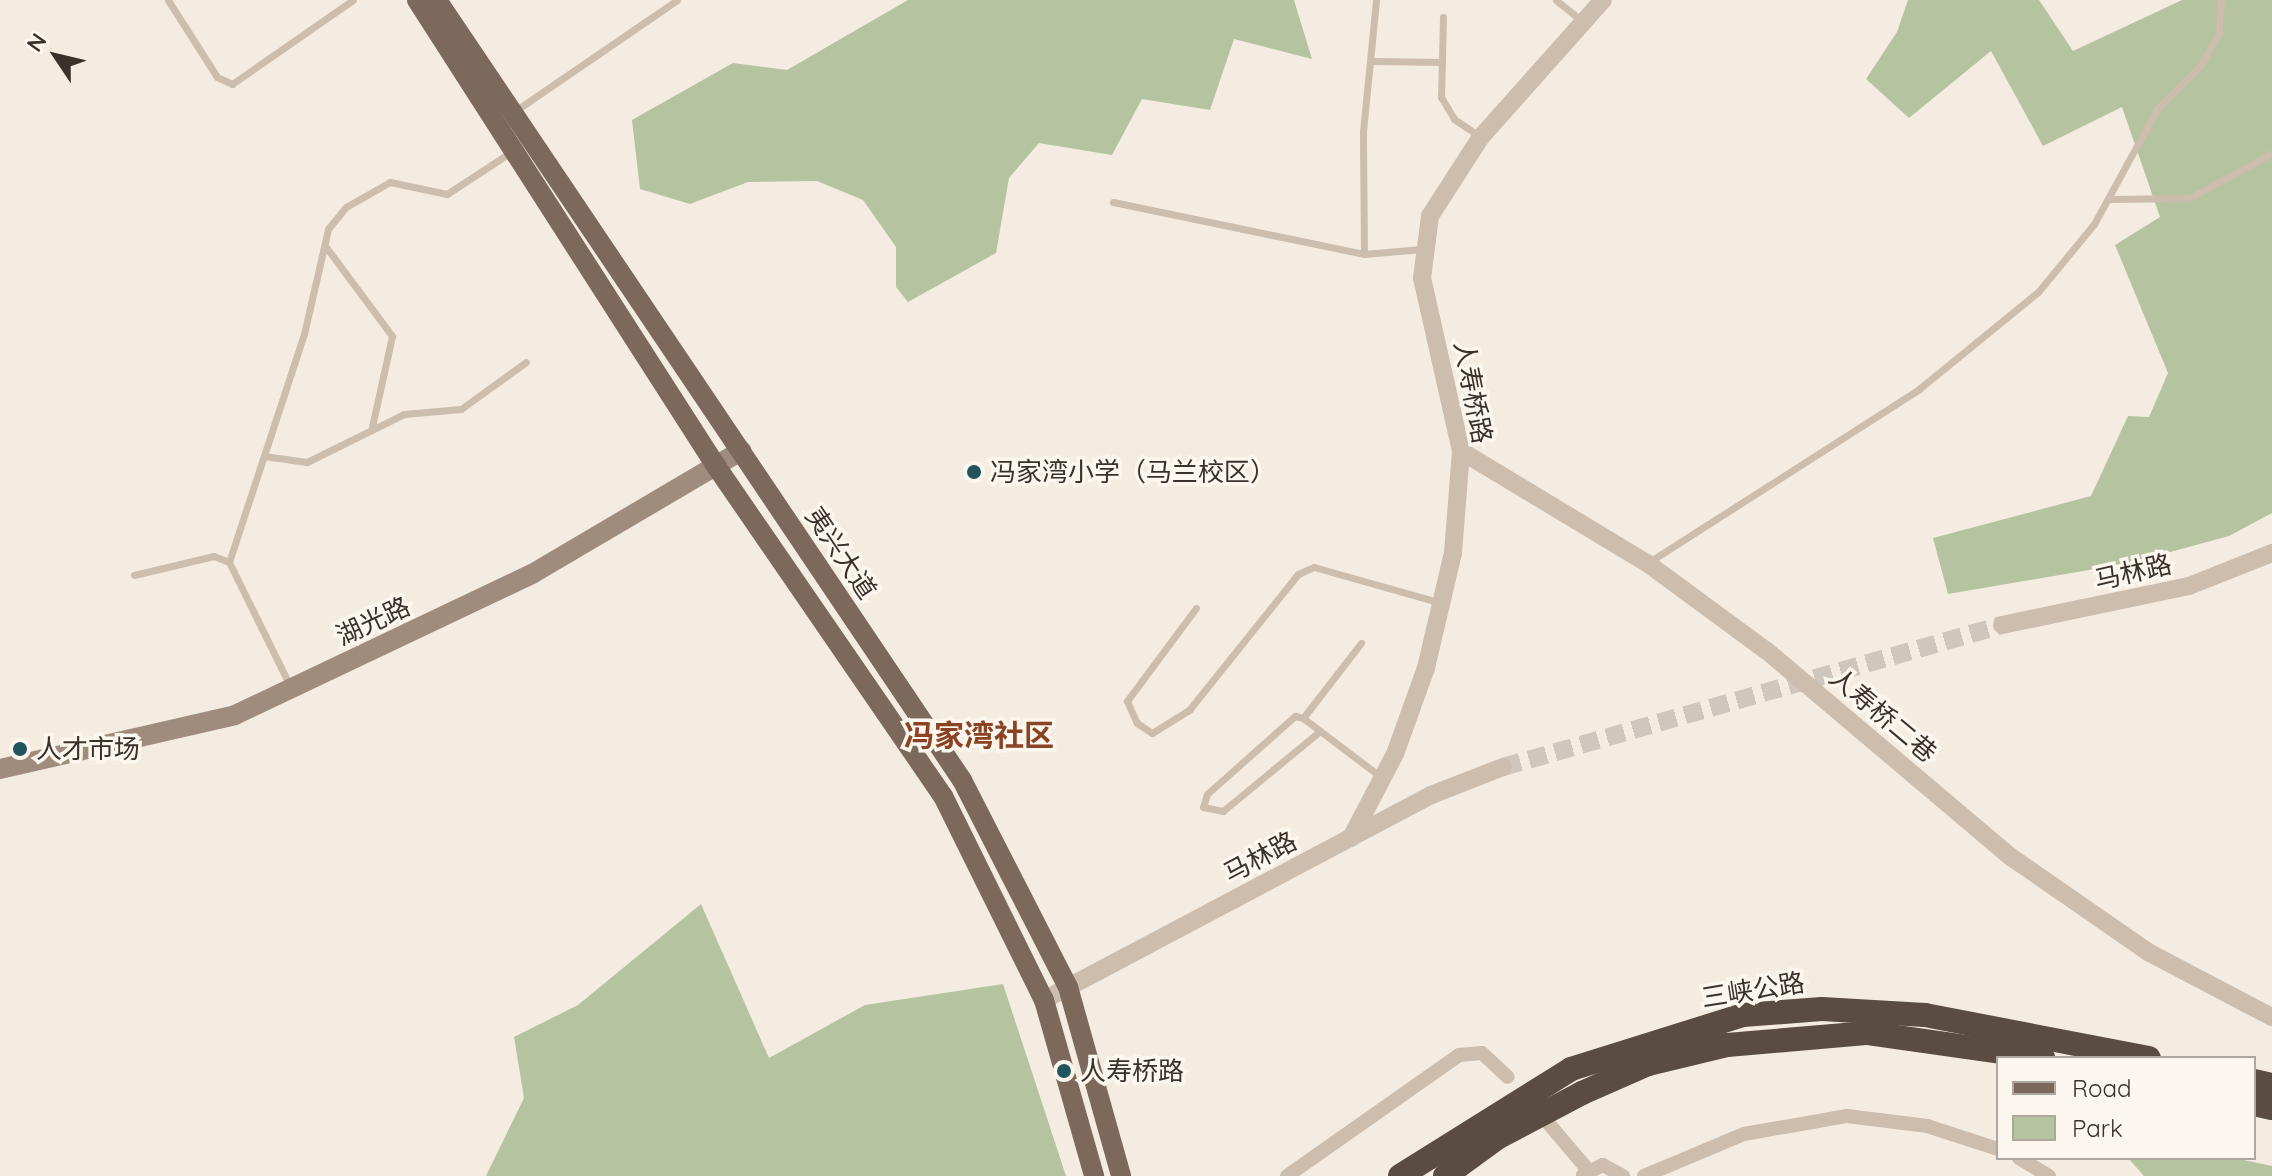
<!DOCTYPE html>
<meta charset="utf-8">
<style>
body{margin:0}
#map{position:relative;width:2272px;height:1176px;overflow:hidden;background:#f4ece1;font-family:Quicksand,"Noto Sans SC",sans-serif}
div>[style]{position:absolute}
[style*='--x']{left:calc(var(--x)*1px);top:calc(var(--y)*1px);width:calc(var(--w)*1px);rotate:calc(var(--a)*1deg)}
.green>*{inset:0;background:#b5c3a0}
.tertiary-tunnel>*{height:18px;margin-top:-9px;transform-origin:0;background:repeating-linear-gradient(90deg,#cfc7bd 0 18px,transparent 0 27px)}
.service>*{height:7px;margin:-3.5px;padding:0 3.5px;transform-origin:3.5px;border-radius:3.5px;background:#ccbdac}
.minor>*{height:14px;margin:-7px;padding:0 7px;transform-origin:7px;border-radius:7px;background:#ccbdac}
.tertiary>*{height:18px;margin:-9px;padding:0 9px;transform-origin:9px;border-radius:9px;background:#ccbdac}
.secondary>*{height:20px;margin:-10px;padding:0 10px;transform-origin:10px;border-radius:10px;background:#a08c7d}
.primary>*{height:20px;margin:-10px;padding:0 10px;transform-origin:10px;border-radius:10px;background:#7c695c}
.motorway>*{height:24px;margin:-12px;padding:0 12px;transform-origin:12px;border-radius:12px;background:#5b4c42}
.dots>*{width:22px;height:22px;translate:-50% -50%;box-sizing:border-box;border:4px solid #fbf6ee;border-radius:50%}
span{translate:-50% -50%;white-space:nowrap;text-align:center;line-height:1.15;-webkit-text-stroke:7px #fbf6ee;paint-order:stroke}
.street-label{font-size:26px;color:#3a312b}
.poi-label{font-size:26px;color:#3a312b}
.left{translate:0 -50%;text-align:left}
.quarter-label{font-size:30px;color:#8a4323;font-weight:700}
.legend{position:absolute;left:1996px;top:1056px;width:260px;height:104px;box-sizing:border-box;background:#fbf6ee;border:2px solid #aea7a0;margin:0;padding:10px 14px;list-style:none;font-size:24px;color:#3a312b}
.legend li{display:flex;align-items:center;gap:16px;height:40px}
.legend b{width:40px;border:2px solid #aea7a0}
.north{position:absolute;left:16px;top:16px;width:80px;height:80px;-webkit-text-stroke:6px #fbf6ee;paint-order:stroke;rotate:305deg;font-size:22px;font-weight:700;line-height:32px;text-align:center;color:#3a312b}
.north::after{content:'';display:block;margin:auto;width:28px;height:36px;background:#3a312b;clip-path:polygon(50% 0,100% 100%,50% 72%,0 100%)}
</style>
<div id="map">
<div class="green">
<div style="clip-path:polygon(908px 0,1294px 0,1312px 59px,1234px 39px,1210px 110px,1142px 99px,1112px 155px,1039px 143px,1009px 178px,996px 253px,908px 302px,896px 287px,896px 247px,863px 200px,817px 181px,748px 182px,690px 204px,640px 189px,632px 120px,733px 63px,787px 70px)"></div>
<div style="clip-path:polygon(1908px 0,2039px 0,2073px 51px,2182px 0,2272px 0,2272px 513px,2229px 536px,2130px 563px,1948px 594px,1933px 538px,2091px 496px,2128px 416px,2149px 417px,2168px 373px,2115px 245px,2160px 217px,2122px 107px,2043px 146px,1991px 51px,1909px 118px,1866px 79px,1897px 32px)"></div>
<div style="clip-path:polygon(701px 904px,769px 1058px,865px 1005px,1003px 984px,1066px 1176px,486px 1176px,524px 1098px,514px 1037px,578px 1005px)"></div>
<div style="clip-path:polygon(2128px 1158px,2234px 1158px,2272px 1166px,2272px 1176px,2144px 1176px)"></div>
</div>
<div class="tertiary-tunnel">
<div style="--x:1503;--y:767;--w:519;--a:-15.88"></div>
</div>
<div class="service">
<div style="--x:168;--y:0;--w:91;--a:57.5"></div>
<div style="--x:217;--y:77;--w:17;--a:25"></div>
<div style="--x:232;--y:84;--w:147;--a:-34.8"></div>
<div style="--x:1556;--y:0;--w:33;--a:39"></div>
<div style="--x:1443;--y:17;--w:80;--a:91.4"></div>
<div style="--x:1441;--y:97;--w:26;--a:59"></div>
<div style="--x:1454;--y:119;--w:30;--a:34"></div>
<div style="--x:1373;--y:61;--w:69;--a:0.8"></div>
<div style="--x:515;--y:111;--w:196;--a:-34.4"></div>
<div style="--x:2108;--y:199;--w:82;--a:-0.7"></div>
<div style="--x:2190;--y:198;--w:94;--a:-28.8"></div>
<div style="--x:1113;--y:202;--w:256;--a:11.7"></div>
<div style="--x:1364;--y:254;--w:58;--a:-4.9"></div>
<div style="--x:326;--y:247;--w:111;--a:53.4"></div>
<div style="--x:392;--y:336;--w:93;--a:102.4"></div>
<div style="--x:1364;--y:254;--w:123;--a:-90.5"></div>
<div style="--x:1363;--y:131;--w:132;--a:-84.3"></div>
<div style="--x:264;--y:456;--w:43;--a:7.9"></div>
<div style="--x:307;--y:462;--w:108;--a:-26.3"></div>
<div style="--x:404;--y:414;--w:57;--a:-5"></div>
<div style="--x:461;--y:409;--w:80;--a:-35.9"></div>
<div style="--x:229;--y:562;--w:240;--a:-71.8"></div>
<div style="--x:304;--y:334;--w:108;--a:-77.1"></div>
<div style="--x:328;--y:229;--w:28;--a:-51"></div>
<div style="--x:346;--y:207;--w:51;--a:-29.6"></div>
<div style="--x:390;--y:182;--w:58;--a:11.9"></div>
<div style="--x:447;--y:194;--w:77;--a:-33.3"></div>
<div style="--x:1649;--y:562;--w:321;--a:-32.6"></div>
<div style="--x:1919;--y:389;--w:154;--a:-39.2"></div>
<div style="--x:2038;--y:292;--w:88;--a:-50.5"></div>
<div style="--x:2094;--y:224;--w:131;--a:-61.3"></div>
<div style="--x:2157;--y:109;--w:61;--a:-45"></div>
<div style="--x:2200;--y:66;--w:38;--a:-60"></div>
<div style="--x:2219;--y:33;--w:33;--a:-87"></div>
<div style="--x:134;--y:575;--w:82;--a:-13.4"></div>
<div style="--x:214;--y:556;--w:16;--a:22"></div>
<div style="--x:229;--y:562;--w:138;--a:63.8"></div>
<div style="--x:1196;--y:608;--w:116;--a:126.6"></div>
<div style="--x:1127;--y:701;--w:24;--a:66"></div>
<div style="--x:1137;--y:723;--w:18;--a:34"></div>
<div style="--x:1152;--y:733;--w:44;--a:-31.9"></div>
<div style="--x:1189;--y:710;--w:174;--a:-51.3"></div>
<div style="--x:1298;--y:574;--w:17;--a:-24"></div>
<div style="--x:1314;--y:567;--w:132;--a:15.8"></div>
<div style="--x:1303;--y:718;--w:95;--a:-52.3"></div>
<div style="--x:1320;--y:731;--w:126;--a:140.5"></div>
<div style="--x:1223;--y:811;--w:20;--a:-169"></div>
<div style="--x:1203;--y:807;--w:14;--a:-73"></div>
<div style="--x:1207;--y:794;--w:118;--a:-41.6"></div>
<div style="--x:1295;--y:716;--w:8;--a:14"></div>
<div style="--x:1303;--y:718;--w:98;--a:37.1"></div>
</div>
<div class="minor">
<div style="--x:1549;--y:1124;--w:60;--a:49.7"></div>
<div style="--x:2019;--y:1158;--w:35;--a:31"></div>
<div style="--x:1583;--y:1175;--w:22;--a:-27"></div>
<div style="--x:1603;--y:1165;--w:23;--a:29"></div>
<div style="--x:1287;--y:1176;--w:210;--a:-35.1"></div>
<div style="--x:1459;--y:1055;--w:23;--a:-5"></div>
<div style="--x:1482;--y:1053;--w:35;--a:43"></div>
<div style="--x:1644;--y:1176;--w:108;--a:-22.8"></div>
<div style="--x:1744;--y:1134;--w:105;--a:-9.9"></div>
<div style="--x:1847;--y:1116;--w:81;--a:7.1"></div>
<div style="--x:1927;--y:1126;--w:75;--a:17.9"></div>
</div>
<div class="tertiary">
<div style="--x:1461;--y:451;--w:217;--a:31.1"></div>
<div style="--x:1647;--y:563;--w:149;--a:36.3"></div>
<div style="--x:1767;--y:651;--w:319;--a:40.2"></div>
<div style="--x:2011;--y:857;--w:167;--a:34.7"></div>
<div style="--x:2148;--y:952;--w:140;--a:27.7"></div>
<div style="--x:2002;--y:625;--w:191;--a:-11.8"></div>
<div style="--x:2189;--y:586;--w:89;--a:-21.7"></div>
<div style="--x:1351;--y:838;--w:95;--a:-62.4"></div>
<div style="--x:1395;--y:754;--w:91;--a:-70.2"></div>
<div style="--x:1426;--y:668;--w:118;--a:-76.8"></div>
<div style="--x:1453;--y:553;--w:102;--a:-85.5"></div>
<div style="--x:1461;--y:451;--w:177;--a:-102.7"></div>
<div style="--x:1422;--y:278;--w:63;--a:-82.6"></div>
<div style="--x:1430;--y:216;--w:94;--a:-57.2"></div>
<div style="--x:1481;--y:137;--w:183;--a:-48.3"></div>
<div style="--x:1044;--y:1000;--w:438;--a:-27.9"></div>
<div style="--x:1431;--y:795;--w:77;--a:-21.3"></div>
</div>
<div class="secondary">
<div style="--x:0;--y:769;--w:241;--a:-12.9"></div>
<div style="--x:235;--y:715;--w:329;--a:-25.4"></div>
<div style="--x:532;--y:574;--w:243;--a:-30.5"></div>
</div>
<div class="primary">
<div style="--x:417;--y:0;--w:554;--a:57.31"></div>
<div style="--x:716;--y:466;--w:401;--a:55.5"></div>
<div style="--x:943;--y:796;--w:228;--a:63.7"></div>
<div style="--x:1044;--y:1000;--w:183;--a:74.1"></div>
<div style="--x:437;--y:0;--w:940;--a:56.06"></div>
<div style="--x:962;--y:780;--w:233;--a:62.9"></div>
<div style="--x:1068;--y:987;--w:196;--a:74.3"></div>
</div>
<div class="motorway">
<div style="--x:2254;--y:1081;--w:18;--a:13"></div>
<div style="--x:2254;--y:1104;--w:18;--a:13"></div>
<div style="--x:1400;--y:1176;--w:202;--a:-32"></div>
<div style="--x:1571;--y:1069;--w:180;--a:-17.4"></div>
<div style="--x:1743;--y:1015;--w:79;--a:-4.3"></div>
<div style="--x:1822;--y:1009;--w:103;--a:3.3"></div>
<div style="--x:1925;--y:1015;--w:228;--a:10.9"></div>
<div style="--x:1445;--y:1176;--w:64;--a:-36.2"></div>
<div style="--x:1497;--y:1138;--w:96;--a:-27.9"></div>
<div style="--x:1582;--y:1093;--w:72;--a:-23.7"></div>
<div style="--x:1648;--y:1064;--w:81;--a:-13.5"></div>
<div style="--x:1727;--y:1045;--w:142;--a:-4.9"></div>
<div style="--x:1868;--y:1033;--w:177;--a:8.1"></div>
</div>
<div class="dots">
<div style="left:974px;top:472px;background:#20555d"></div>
<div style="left:20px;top:749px;background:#20555d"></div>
<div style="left:1064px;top:1071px;background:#20555d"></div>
</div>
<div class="street-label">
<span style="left:1473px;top:392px;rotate:79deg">人寿桥路</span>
<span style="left:841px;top:553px;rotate:56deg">夷兴大道</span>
<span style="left:2133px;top:572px;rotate:-13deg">马林路</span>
<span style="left:373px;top:621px;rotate:-25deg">湖光路</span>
<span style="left:1883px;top:715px;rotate:40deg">人寿桥二巷</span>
<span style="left:1260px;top:857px;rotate:-28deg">马林路</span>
<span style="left:1753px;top:990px;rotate:-9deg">三峡公路</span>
</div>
<div class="poi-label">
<span class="left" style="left:990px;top:472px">冯家湾小学（马兰校区）</span>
<span class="left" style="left:36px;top:749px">人才市场</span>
<span class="left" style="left:1080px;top:1071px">人寿桥路</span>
</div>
<div class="quarter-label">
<span style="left:979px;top:735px">冯家湾社区</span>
</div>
<ul class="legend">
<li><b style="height:10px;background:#7c695c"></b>Road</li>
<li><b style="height:22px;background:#b5c3a0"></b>Park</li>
</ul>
<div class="north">N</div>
</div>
